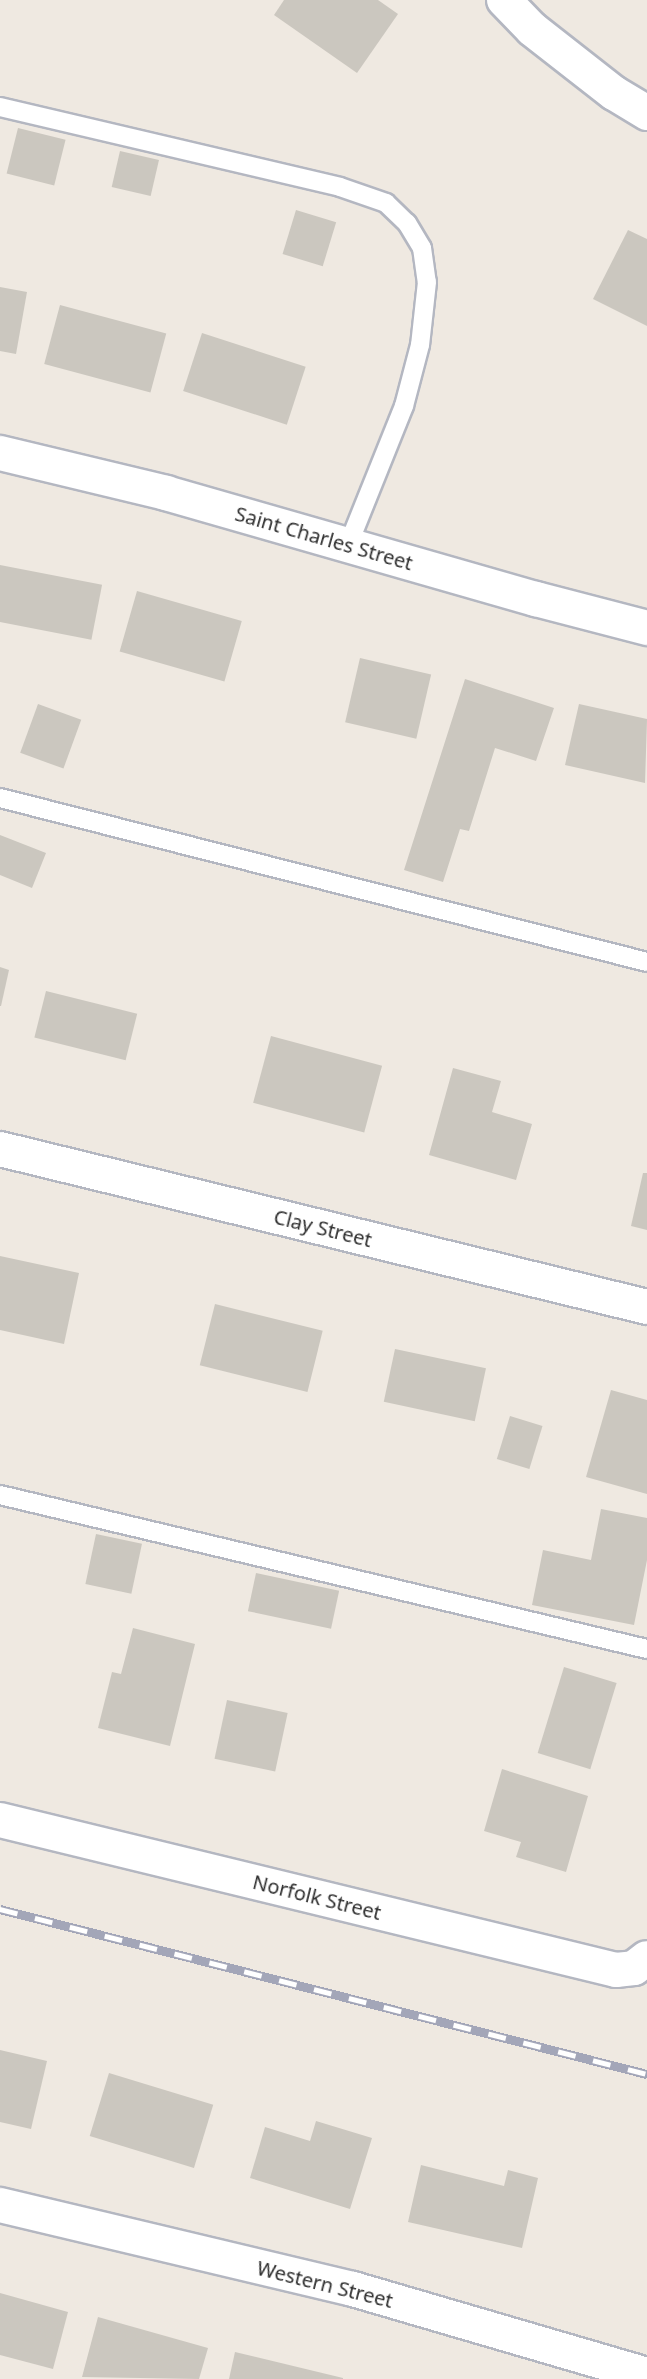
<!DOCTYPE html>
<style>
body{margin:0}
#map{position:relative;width:647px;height:2379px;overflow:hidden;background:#efe9e1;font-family:"Noto Sans",sans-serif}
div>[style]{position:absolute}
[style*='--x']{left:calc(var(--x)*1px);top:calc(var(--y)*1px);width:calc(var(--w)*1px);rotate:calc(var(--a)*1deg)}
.building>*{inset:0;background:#cbc7bf;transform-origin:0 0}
.roads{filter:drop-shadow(2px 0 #b4b7c1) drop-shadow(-2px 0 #b4b7c1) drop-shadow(0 2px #b4b7c1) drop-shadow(0 -2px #b4b7c1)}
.service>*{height:18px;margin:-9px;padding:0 9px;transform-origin:9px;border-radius:9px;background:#fff}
.minor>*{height:34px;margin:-17px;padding:0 17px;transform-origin:17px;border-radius:17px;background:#fff}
.rail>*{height:9px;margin-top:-4.5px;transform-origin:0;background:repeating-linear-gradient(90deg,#fff 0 18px,#a3a6b8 0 36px);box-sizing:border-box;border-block:2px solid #a3a6b8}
span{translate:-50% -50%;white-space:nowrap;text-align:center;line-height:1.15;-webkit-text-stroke:8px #fff;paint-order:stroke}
.street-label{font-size:20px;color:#2e2e2e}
</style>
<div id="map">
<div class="building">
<div style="clip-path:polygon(284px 0,378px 0,398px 14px,357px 73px,274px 15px)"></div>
<div style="left:18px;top:128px;width:49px;height:47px;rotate:14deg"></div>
<div style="left:120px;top:151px;width:40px;height:37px;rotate:13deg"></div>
<div style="left:296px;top:210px;width:42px;height:46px;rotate:17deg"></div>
<div style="clip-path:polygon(628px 230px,647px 239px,647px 326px,593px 299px)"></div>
<div style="clip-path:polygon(0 287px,27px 292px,16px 354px,0 351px)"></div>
<div style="left:60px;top:305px;width:110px;height:61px;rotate:15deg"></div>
<div style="left:202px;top:333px;width:109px;height:61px;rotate:18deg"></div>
<div style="left:0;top:565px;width:104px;height:56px;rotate:11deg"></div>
<div style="left:137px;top:591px;width:109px;height:63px;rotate:16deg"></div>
<div style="left:360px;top:658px;width:73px;height:66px;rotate:13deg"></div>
<div style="clip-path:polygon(465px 679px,554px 708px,536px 761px,495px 748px,469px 831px,460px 829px,443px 882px,404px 870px)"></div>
<div style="left:38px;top:704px;width:46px;height:52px;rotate:20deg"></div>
<div style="clip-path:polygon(579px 704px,647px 719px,645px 783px,565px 765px)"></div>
<div style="clip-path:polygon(0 835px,46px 853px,32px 888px,0 875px)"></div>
<div style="clip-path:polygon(0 967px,9px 970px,1px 1006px,0 1006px)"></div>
<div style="left:46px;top:991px;width:94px;height:48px;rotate:14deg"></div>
<div style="left:271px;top:1036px;width:115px;height:69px;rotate:15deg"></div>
<div style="clip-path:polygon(453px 1068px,501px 1081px,492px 1112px,532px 1124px,516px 1180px,429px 1155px)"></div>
<div style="clip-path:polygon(643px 1173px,647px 1173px,647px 1230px,631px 1226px)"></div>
<div style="clip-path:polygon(0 1256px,79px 1273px,64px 1344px,0 1330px)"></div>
<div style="left:215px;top:1304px;width:111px;height:63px;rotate:14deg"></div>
<div style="left:395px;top:1349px;width:93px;height:54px;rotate:12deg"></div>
<div style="clip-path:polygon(611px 1390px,647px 1400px,647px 1494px,586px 1477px)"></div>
<div style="left:510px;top:1416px;width:34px;height:45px;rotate:17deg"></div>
<div style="clip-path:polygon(601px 1509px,647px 1518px,647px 1560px,634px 1625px,532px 1605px,543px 1550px,591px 1560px)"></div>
<div style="left:96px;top:1534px;width:47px;height:51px;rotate:12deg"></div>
<div style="left:256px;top:1573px;width:85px;height:39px;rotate:12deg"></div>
<div style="clip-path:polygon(133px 1628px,195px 1644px,170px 1746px,98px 1728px,112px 1672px,121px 1674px)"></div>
<div style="left:564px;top:1667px;width:55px;height:90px;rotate:17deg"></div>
<div style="left:227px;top:1700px;width:62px;height:60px;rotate:12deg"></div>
<div style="clip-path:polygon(502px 1769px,588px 1796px,566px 1872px,516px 1857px,521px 1842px,484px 1831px)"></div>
<div style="clip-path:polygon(0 2050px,47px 2061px,31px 2129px,0 2122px)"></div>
<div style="left:109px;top:2073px;width:109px;height:66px;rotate:17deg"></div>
<div style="clip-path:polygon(316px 2121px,372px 2138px,350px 2209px,250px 2178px,265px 2127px,310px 2141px)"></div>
<div style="clip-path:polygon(421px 2165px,504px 2186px,508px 2170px,538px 2178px,522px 2248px,408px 2222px)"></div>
<div style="clip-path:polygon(0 2293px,68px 2312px,53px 2369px,0 2355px)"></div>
<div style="clip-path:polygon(98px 2317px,208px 2348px,199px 2379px,82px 2377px)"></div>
<div style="clip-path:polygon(235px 2352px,343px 2378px,343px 2379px,229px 2379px)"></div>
</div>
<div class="roads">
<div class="service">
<div style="--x:0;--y:107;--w:349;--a:13.2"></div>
<div style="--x:340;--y:187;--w:49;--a:19.2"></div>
<div style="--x:386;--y:203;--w:29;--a:44"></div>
<div style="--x:407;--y:223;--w:29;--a:59"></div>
<div style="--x:422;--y:248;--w:34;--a:82"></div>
<div style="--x:427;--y:282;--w:63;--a:96.3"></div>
<div style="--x:420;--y:345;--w:63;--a:104.7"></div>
<div style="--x:404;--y:406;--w:150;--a:111.9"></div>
<div style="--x:0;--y:798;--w:667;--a:14.22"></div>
<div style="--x:0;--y:1495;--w:665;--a:13.39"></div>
</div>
<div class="minor">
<div style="--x:504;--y:0;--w:40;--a:46"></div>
<div style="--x:532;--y:29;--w:104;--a:38"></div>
<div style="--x:614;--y:93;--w:39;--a:31"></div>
<div style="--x:0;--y:453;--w:171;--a:13.5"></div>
<div style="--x:166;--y:493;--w:385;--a:16"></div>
<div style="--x:536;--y:599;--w:115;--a:14.6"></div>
<div style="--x:0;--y:1149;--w:666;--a:13.72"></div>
<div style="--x:0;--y:1820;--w:634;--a:13.69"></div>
<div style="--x:616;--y:1970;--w:18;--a:-6"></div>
<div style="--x:634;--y:1968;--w:16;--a:-38"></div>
<div style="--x:0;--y:2205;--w:363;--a:13.4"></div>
<div style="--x:353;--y:2289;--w:306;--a:16.3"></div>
</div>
</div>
<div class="rail">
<div style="--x:0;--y:1909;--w:668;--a:14.31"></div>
</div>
<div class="street-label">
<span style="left:324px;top:538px;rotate:16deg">Saint Charles Street</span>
<span style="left:323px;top:1228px;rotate:14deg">Clay Street</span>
<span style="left:317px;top:1897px;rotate:14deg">Norfolk Street</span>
<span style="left:325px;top:2284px;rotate:14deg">Western Street</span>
</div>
</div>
